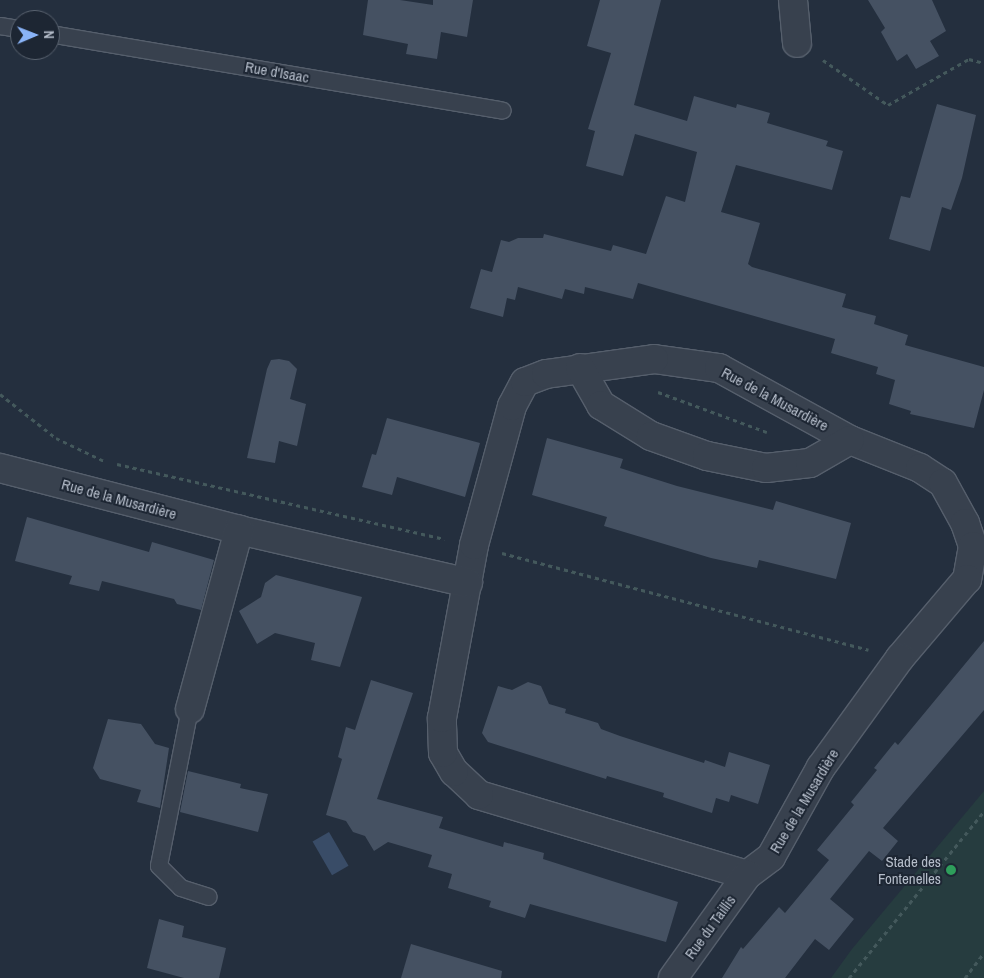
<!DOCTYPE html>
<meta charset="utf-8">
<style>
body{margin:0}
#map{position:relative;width:984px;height:978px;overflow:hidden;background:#242f3e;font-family:"Archivo Narrow",sans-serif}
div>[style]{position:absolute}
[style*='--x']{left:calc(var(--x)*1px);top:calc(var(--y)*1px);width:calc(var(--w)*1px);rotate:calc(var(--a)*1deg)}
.green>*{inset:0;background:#263c3f}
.water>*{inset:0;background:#394c67;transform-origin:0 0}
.building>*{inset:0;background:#455162}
.path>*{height:3px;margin-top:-1.5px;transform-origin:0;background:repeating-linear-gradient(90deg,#44595c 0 4px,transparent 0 8px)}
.roads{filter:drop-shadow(1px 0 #565f6c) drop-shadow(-1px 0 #565f6c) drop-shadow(0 1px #565f6c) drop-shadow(0 -1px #565f6c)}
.lane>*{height:16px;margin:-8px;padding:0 8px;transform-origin:8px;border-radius:8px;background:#38414e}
.street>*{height:28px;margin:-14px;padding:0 14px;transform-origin:14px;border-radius:14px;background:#38414e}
.dots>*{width:14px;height:14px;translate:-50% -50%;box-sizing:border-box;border:2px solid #1d2633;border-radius:50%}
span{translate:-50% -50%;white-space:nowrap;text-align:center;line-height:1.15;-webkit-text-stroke:4px #1d2633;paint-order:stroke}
.street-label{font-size:15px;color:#b4bcc9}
.poi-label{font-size:15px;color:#b4bcc9}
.right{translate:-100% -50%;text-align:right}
.north{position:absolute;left:10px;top:10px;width:50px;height:50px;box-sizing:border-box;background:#1d2633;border:1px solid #59626f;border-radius:50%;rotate:89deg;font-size:14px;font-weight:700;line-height:20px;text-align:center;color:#b4bcc9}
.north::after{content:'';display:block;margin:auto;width:18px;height:22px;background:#8ab4f8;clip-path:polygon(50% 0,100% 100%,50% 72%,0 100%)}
</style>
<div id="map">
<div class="green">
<div style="clip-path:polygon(984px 791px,984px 978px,831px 978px,852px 949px)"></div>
</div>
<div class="water">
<div style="left:329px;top:832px;width:39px;height:19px;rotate:60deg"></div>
</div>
<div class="building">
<div style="clip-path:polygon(368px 0,400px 0,433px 5px,433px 0,473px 0,467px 37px,441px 32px,437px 59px,406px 54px,408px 44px,363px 35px)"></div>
<div style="clip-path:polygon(600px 0,661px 0,634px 105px,687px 121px,694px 96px,736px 108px,737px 104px,770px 113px,767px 123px,828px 141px,826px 146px,843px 151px,832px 190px,736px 165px,721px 212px,760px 223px,748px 264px,752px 267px,846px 294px,842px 307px,876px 316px,874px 324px,908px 335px,905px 345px,984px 367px,984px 390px,974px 428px,910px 414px,911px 411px,889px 404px,895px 380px,876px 374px,878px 367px,831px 353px,835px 339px,638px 283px,633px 299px,585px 287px,584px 294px,565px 289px,562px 299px,518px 287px,515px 300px,507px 298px,503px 317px,470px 308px,481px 269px,492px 272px,501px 240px,509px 242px,518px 238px,543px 238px,544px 234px,611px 251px,613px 245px,646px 254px,666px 196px,685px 202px,697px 152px,635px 134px,623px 176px,586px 166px,595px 131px,588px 129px,611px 53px,587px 46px)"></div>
<div style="clip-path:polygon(868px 0,932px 0,946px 31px,930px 41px,939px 56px,916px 69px,907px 54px,897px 61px,881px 32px,885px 28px)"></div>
<div style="clip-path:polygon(937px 104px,976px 115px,962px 178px,951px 210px,942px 207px,930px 251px,889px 239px,901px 196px,910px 198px)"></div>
<div style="clip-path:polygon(279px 359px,289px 361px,297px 369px,290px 399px,306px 404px,297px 446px,279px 441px,275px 463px,247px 458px,267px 369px,271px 360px)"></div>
<div style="clip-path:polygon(387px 418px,480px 443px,465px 497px,397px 477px,392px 495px,362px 487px,372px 454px,376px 455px)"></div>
<div style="clip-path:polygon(547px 438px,623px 459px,620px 468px,677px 486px,773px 510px,776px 501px,851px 523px,836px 579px,759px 560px,757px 568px,711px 558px,604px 526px,607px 517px,532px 495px)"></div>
<div style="clip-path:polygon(27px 517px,149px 552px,152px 542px,214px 560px,201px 610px,177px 604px,174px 599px,102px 581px,99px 591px,69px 584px,72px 576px,15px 561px)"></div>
<div style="clip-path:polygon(276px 575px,362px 597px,340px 667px,311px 660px,315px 643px,275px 633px,257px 644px,239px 611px,261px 597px,265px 583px)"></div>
<div style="clip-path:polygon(984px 641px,984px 710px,883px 828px,898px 841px,882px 861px,869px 851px,830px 899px,854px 919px,829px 950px,815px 939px,785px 978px,722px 978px,741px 947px,743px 949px,779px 907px,785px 913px,829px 860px,817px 850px,854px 805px,851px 802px,877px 770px,874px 768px,895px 742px,898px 745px)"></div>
<div style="clip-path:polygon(371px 680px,413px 693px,377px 799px,443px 817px,439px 828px,503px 847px,504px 842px,544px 853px,543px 859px,678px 902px,666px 942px,530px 904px,525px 918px,489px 907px,491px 901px,448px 888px,452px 874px,428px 867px,432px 855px,388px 842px,374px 851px,365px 836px,353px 832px,346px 821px,326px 815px,342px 759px,338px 757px,346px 727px,355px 730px)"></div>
<div style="clip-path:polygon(528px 682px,541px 686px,549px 704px,566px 709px,565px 713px,598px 723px,601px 729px,620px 736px,704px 763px,705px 760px,725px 767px,729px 752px,770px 765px,758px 804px,731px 795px,729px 802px,716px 798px,712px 813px,663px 797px,664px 793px,607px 776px,606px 779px,488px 742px,482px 733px,498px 686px,512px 690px)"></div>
<div style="clip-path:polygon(108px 719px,141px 724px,155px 744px,169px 748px,160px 808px,137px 802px,141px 790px,100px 779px,93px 768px)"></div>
<div style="clip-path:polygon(188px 771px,241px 784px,240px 788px,268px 794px,258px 832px,180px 812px)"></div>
<div style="clip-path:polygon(159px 919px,184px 926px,182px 937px,226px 948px,219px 978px,184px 978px,147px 968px)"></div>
<div style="clip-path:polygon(411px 944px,502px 971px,501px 978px,401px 978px)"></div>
</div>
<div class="path">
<div style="--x:823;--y:60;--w:79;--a:34.7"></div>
<div style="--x:888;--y:105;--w:93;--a:-29.6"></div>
<div style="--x:969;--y:59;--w:16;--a:15"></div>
<div style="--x:658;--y:392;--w:116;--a:20.2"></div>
<div style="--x:0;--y:394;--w:71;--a:38.2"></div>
<div style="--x:56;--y:438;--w:55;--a:25.6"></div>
<div style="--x:117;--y:464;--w:336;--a:12.9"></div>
<div style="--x:502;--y:553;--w:379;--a:14.8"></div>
<div style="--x:849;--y:978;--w:215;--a:-51"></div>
<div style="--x:965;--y:978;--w:31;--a:-53"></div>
</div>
<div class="roads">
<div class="lane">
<div style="--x:0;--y:26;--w:20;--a:9"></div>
<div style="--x:50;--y:34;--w:459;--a:9.6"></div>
<div style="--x:190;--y:709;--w:160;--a:101.2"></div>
<div style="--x:159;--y:866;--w:31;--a:45"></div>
<div style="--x:181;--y:888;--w:29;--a:18"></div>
</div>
<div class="street">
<div style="--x:793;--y:0;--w:43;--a:84.7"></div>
<div style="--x:654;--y:359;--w:66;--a:7.9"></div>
<div style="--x:719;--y:368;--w:149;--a:28.8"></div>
<div style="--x:850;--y:440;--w:75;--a:21.8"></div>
<div style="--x:920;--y:468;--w:27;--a:33"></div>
<div style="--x:943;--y:483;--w:46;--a:61.2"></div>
<div style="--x:965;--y:523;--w:24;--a:71"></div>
<div style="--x:973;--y:546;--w:34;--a:100"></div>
<div style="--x:967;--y:579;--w:104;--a:130.3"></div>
<div style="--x:900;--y:658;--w:135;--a:125.9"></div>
<div style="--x:821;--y:767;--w:103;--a:119.1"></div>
<div style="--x:771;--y:857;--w:30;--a:143"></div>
<div style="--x:747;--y:875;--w:280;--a:-163.4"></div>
<div style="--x:479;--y:795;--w:34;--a:-137"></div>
<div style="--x:454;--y:772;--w:22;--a:-120"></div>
<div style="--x:443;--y:753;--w:35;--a:-92"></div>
<div style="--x:442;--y:718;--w:176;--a:-79.5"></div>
<div style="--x:474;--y:545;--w:144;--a:-74.7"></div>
<div style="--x:512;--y:406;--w:27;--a:-62"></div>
<div style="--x:525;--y:382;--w:22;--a:-21"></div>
<div style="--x:546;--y:374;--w:109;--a:-7.9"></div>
<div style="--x:580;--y:368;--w:43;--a:60.4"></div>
<div style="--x:601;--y:405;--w:59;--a:31.8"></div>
<div style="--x:651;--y:436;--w:59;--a:19.7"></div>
<div style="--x:707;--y:456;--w:60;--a:11.5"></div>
<div style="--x:766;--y:468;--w:44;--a:-6.5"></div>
<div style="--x:810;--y:463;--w:46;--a:-29.9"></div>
<div style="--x:0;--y:468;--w:247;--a:14.5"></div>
<div style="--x:239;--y:530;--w:235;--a:13"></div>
<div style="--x:190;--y:709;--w:186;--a:-74.7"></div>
<div style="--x:673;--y:978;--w:127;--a:-54.3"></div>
</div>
</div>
<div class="dots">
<div style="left:951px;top:870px;background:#2e9e5b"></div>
</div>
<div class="street-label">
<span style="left:277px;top:72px;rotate:10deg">Rue d'Isaac</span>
<span style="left:775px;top:399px;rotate:28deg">Rue de la Musardière</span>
<span style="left:119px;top:499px;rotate:15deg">Rue de la Musardière</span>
<span style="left:804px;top:801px;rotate:-59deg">Rue de la Musardière</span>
<span style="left:710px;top:927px;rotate:-54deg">Rue du Taillis</span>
</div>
<div class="poi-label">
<span class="right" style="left:941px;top:870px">Stade des<br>Fontenelles</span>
</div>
<div class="north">N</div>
</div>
